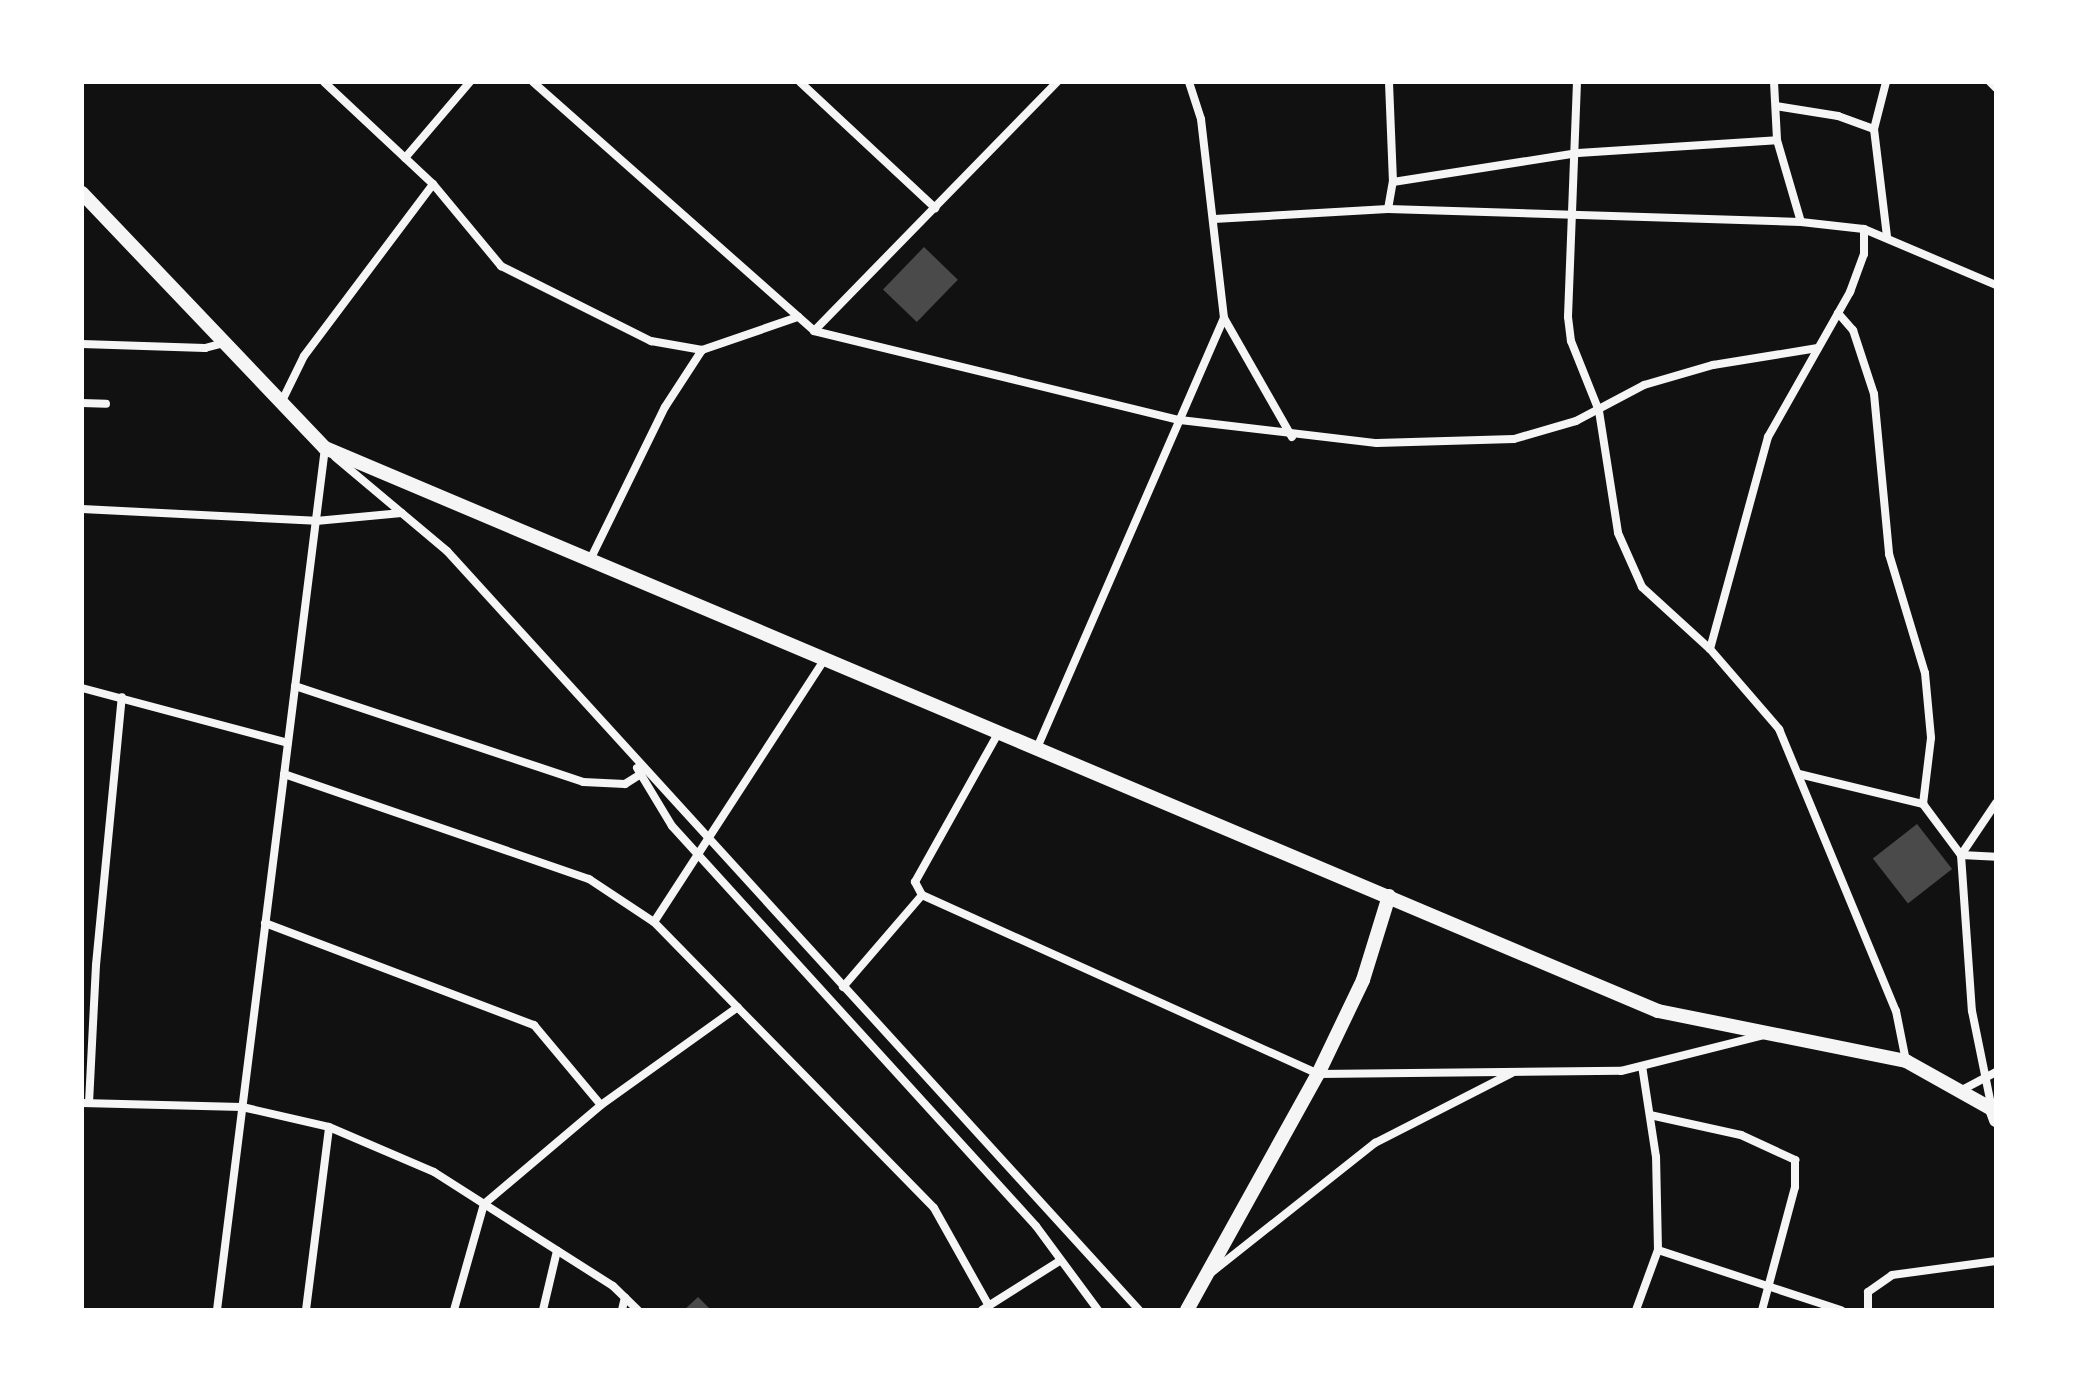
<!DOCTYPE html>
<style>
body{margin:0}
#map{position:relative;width:2078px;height:1392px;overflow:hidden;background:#111;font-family:Signika,sans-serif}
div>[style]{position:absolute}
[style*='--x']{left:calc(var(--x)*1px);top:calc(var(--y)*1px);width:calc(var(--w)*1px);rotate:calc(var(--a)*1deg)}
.building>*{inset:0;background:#4a4a4a;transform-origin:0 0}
.minor>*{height:8px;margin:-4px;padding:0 4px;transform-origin:4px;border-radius:4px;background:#f5f5f5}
.tertiary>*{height:14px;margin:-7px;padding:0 7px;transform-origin:7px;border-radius:7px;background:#f5f5f5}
span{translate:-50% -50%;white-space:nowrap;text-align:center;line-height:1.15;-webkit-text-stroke:7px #fff;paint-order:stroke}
.frame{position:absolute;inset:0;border:84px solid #fff;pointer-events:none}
</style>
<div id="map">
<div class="building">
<div style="left:924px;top:247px;width:47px;height:59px;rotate:44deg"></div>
<div style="left:1917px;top:824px;width:57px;height:56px;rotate:52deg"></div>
<div style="clip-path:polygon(698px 1297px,711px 1310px,684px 1310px)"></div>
</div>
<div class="minor">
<div style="--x:324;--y:82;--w:149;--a:43.1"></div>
<div style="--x:433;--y:184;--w:107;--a:50.3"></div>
<div style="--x:501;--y:266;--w:168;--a:26.6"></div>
<div style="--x:651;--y:341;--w:52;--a:10"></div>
<div style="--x:702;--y:350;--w:102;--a:-19"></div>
<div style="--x:533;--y:82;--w:375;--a:41.5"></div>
<div style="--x:814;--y:331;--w:377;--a:13.7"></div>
<div style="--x:1180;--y:420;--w:198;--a:6.7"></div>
<div style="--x:1377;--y:443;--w:137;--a:-1.7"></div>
<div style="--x:1514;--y:439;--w:65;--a:-16.2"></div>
<div style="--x:1576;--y:421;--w:77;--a:-27.9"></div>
<div style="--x:1644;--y:385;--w:72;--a:-16.2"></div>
<div style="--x:1713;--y:365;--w:106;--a:-9.2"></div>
<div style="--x:800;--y:82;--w:185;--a:43"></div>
<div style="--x:1577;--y:82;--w:235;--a:92.2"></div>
<div style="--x:1568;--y:317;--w:24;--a:83"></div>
<div style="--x:1571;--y:341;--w:75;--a:68.2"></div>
<div style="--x:1599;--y:411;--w:123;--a:81.1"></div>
<div style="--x:1618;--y:533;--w:59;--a:66"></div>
<div style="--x:1642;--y:587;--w:92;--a:42.4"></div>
<div style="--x:1710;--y:649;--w:106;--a:49.2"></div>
<div style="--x:1779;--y:729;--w:305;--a:67.5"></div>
<div style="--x:1896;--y:1011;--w:51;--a:78.7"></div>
<div style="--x:1774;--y:82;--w:58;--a:87"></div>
<div style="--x:1777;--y:140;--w:85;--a:73.7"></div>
<div style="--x:1801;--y:222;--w:63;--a:6.3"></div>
<div style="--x:1864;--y:229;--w:143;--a:23"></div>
<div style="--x:1886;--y:82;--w:49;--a:104.3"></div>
<div style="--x:1874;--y:129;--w:109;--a:83.1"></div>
<div style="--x:1990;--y:82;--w:8;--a:45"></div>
<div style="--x:1776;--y:106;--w:63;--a:9.2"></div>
<div style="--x:1838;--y:116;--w:38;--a:20"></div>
<div style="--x:405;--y:158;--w:100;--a:-49.5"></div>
<div style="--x:1393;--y:182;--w:187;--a:-8.9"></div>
<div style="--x:1578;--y:153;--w:199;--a:-3.7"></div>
<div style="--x:1388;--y:209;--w:27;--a:-80"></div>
<div style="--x:1393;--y:182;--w:100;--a:-92.3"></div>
<div style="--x:1214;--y:219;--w:174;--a:-3.3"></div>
<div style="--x:1388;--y:209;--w:413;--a:1.8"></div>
<div style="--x:1838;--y:313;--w:23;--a:49"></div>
<div style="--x:1853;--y:330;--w:67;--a:71.8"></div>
<div style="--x:1874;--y:394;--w:161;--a:84.6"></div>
<div style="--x:1889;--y:554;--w:124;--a:73.2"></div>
<div style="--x:1925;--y:673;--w:65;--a:84.7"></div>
<div style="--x:1931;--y:738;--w:66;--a:96.9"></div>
<div style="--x:1224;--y:318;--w:137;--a:60.3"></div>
<div style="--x:814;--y:331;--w:348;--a:-45.7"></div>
<div style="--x:82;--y:344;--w:123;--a:1.9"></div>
<div style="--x:205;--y:348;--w:20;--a:-15"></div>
<div style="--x:82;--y:403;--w:24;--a:2"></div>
<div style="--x:281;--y:403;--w:52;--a:-63.9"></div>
<div style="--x:304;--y:356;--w:215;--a:-53.1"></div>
<div style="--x:335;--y:457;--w:146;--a:40"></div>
<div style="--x:447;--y:551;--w:1027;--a:47.64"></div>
<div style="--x:82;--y:509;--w:234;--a:2.9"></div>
<div style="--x:316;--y:521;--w:86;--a:-5.3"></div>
<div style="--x:590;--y:560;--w:170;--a:-63.9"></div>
<div style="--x:665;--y:407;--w:68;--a:-57"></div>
<div style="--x:1710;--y:649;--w:220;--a:-74.7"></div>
<div style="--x:1768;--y:437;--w:167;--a:-60.5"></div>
<div style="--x:1850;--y:292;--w:40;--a:-69.8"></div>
<div style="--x:1864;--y:254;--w:25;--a:-90"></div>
<div style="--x:295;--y:686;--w:304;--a:18.4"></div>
<div style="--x:583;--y:782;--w:42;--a:2.7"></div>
<div style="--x:625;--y:784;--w:19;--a:-32"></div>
<div style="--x:82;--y:688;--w:213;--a:14.9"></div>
<div style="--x:1037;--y:748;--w:469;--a:-66.5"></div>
<div style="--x:1224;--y:318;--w:200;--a:-96.6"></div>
<div style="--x:1201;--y:119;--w:39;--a:-108"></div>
<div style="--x:637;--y:768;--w:68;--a:58.9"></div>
<div style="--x:672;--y:826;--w:541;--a:47.7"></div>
<div style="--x:1036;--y:1226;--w:104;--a:53.6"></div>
<div style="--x:284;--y:774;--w:323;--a:19"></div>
<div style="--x:589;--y:879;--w:78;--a:33.5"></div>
<div style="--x:654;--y:922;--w:400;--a:45.6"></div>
<div style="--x:934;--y:1208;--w:112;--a:60.7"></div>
<div style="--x:1799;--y:774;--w:128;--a:13.6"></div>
<div style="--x:1923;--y:804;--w:64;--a:53.3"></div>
<div style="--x:1961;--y:855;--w:156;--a:86"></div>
<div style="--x:1972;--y:1011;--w:100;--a:78.5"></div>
<div style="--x:1961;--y:855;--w:63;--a:-56.1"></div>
<div style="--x:1961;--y:855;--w:35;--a:3"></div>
<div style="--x:922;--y:895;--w:15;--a:-118"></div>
<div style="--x:915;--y:882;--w:172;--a:-60.8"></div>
<div style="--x:654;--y:922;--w:314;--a:-57"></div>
<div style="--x:265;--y:923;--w:288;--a:20.8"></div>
<div style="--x:534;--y:1025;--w:104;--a:50.1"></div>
<div style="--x:843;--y:987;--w:121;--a:-49.3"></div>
<div style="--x:922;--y:895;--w:435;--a:24.3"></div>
<div style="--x:1318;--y:1074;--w:303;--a:-0.6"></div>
<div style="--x:1621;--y:1071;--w:147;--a:-14.1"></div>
<div style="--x:1960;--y:1091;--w:41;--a:-27.8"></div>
<div style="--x:82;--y:1103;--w:160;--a:1.4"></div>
<div style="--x:242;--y:1107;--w:89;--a:12.9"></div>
<div style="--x:329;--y:1127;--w:114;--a:23.2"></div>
<div style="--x:434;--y:1172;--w:212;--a:32.5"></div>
<div style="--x:613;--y:1286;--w:35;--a:44"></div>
<div style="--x:89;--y:1103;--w:138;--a:-87.1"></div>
<div style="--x:96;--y:965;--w:269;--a:-84.5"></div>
<div style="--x:1650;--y:1115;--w:93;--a:12.4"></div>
<div style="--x:1741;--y:1135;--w:60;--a:24.8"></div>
<div style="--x:1795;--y:1160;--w:27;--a:90"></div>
<div style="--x:1795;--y:1187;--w:127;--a:105"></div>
<div style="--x:1658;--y:1250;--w:193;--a:18.2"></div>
<div style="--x:1212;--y:1272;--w:208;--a:-38.4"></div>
<div style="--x:1375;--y:1143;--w:154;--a:-27.1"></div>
<div style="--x:217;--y:1310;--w:869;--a:-82.86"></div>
<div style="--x:306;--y:1310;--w:184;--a:-82.8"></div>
<div style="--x:454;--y:1310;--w:110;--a:-74.2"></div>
<div style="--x:484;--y:1204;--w:153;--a:-40.2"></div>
<div style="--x:601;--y:1105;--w:168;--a:-35.6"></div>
<div style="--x:543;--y:1310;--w:61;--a:-76.7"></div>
<div style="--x:622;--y:1310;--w:13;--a:-77"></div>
<div style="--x:982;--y:1310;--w:93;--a:-32.3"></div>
<div style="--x:1636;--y:1310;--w:64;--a:-69.9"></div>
<div style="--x:1658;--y:1250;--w:93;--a:-91.2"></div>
<div style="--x:1656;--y:1157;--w:92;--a:-98.7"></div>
<div style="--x:1868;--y:1310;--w:18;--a:-90"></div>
<div style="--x:1868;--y:1292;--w:29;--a:-35"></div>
<div style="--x:1892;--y:1275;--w:105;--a:-7.7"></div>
</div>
<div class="tertiary">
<div style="--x:82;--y:193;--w:352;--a:46.4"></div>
<div style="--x:325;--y:448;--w:1447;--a:22.9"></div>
<div style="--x:1658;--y:1011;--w:253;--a:11.4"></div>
<div style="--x:1906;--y:1061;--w:98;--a:29.2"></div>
<div style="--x:1992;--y:1109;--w:12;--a:70"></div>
<div style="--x:1187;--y:1310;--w:270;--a:-61"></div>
<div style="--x:1318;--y:1074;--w:104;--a:-64.4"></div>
<div style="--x:1363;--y:980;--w:88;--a:-72.8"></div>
</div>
<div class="frame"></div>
</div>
